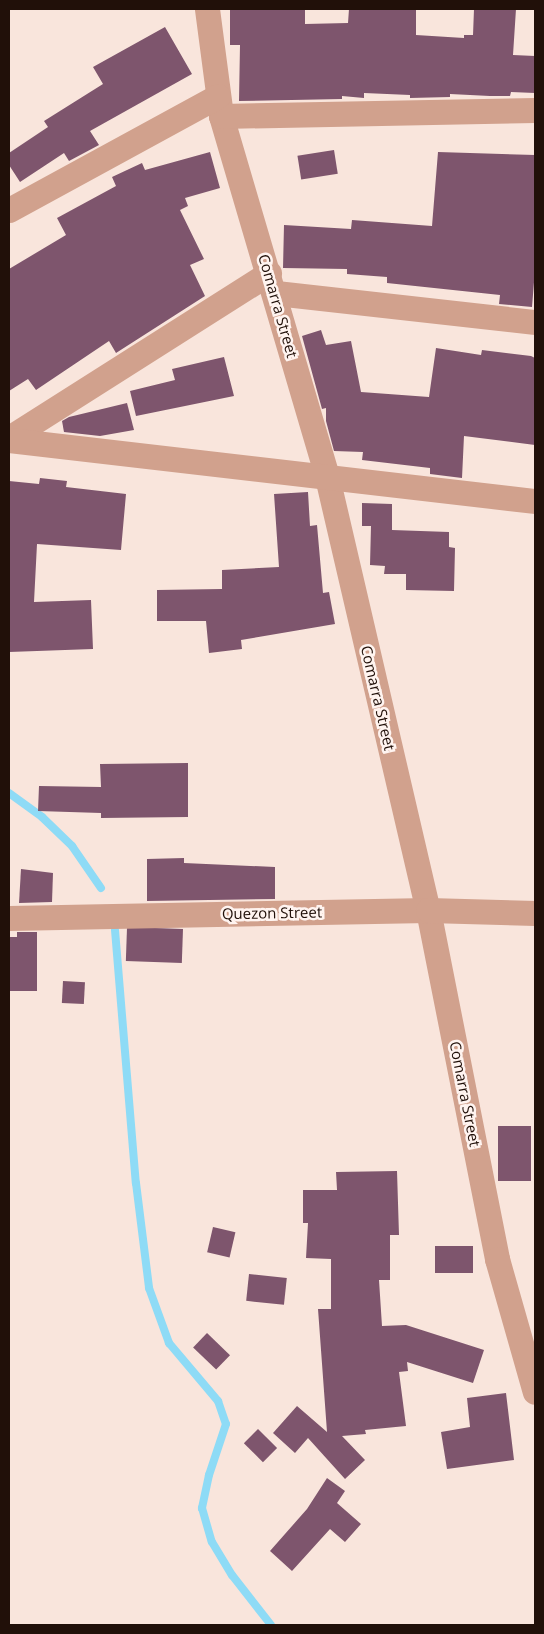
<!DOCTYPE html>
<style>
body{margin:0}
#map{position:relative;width:544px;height:1634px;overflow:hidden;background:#f9e5dc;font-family:"Open Sans",sans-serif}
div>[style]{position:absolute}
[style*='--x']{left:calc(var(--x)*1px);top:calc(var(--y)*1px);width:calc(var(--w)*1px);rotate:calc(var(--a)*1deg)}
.stream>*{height:8px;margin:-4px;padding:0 4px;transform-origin:4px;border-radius:4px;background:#8edbf6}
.building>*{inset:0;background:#7e556d;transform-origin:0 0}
.street>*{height:25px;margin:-12.5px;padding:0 12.5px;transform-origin:12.5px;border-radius:12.5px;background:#d1a18d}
span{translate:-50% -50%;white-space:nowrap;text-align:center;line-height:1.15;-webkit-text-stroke:5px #fff4f0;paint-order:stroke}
.street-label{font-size:15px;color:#211009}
.frame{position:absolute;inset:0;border:10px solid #211009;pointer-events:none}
</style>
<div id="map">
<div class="stream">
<div style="--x:9;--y:793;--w:41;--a:36"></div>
<div style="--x:42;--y:817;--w:42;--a:44"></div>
<div style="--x:72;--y:846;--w:51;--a:55.4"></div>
<div style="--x:115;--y:930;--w:254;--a:85.3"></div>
<div style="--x:136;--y:1183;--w:106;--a:82.9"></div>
<div style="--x:149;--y:1288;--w:59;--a:70"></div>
<div style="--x:169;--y:1343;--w:76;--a:49.8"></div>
<div style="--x:218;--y:1401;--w:24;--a:71"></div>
<div style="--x:226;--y:1424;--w:54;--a:108.4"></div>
<div style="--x:209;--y:1475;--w:34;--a:102"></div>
<div style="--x:202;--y:1508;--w:35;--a:74"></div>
<div style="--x:212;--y:1542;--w:39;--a:59"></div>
<div style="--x:232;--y:1575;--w:63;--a:52"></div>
</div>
<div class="building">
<div style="clip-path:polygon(230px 9px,305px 9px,305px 24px,348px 23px,349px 9px,416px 9px,416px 35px,464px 38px,464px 35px,473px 35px,474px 9px,516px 9px,513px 55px,535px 56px,535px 93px,511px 92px,510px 96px,490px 96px,450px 94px,450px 97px,410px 98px,410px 95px,364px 93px,364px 98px,342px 96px,342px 99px,239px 101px,240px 45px,230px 45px)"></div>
<div style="clip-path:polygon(165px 27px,192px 74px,90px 131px,99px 145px,69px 161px,64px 153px,20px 182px,9px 165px,9px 153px,48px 127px,44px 121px,103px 84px,93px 67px)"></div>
<div style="left:334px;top:150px;width:24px;height:37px;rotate:81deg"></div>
<div style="clip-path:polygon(210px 152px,220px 188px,185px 198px,188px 206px,180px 210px,204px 259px,190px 265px,205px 296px,116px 353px,109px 341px,36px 390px,28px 379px,9px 391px,9px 269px,66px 235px,57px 218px,116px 186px,112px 177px,142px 163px,145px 170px)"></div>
<div style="clip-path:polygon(438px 152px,535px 155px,535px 270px,532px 307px,499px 304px,500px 295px,387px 283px,387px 277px,347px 274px,347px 269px,283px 268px,284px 225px,351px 229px,352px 220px,432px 226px)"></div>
<div style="clip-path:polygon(321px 330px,326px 345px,351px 341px,361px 392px,429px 397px,436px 348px,481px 355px,482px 350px,531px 356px,535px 358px,535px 445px,464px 436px,462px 478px,430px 474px,430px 468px,362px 460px,363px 452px,334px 451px,326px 421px,326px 408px,322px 409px,302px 336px)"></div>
<div style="clip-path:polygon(224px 357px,234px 396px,136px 416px,130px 391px,175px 380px,172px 369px)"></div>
<div style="clip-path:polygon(127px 403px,134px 430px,100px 436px,64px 432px,62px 421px,69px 417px)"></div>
<div style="clip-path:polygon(40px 478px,67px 481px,66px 487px,126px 494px,121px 550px,37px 544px,34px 602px,91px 600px,93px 649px,9px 652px,9px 481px,39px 484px)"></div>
<div style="clip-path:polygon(308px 492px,310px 526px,317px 525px,323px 593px,329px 592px,335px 624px,241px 640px,242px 649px,209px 653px,206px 621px,157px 621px,157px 590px,222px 589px,222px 570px,279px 567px,274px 494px)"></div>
<div style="clip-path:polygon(362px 503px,392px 504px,392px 530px,449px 532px,449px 547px,455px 548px,454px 591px,406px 590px,406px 574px,384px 574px,385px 566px,370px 565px,371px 526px,362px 526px)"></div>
<div style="clip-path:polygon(188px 763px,188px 817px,101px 818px,101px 813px,38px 811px,39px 786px,101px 787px,100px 764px)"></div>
<div style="clip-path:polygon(184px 858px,184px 863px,275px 867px,275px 899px,147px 901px,147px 859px)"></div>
<div style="clip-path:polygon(21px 869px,53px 873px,52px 902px,19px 903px)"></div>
<div style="left:183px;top:929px;width:34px;height:56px;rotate:92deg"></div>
<div style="clip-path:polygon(17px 932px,37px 932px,37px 991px,9px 991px,9px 937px,17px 937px)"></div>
<div style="left:63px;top:981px;width:22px;height:22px;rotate:3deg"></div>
<div style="left:498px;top:1126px;width:33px;height:55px"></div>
<div style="clip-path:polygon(397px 1171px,399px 1235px,390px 1235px,390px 1280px,379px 1280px,382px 1326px,406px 1325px,484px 1350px,473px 1383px,407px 1362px,408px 1371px,399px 1372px,406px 1426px,365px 1430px,366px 1434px,342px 1436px,365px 1460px,345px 1479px,308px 1438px,295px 1453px,273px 1433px,297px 1406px,327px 1432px,318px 1309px,331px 1309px,331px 1259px,306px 1258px,308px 1223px,303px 1223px,303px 1190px,337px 1190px,336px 1172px)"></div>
<div style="left:213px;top:1227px;width:23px;height:26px;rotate:13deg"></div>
<div style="left:473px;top:1246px;width:27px;height:38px;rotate:90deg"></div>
<div style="left:249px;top:1274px;width:38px;height:27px;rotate:6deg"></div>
<div style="left:207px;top:1333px;width:32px;height:20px;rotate:44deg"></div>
<div style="clip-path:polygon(506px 1393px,514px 1460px,447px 1469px,441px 1432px,470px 1427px,467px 1398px)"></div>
<div style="left:258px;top:1429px;width:27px;height:20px;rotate:45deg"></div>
<div style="clip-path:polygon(327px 1478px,345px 1491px,337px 1503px,361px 1524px,345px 1542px,330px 1529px,292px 1571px,270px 1551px,307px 1509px)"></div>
</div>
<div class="street">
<div style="--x:207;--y:9;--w:108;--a:82.5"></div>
<div style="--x:221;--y:116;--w:376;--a:73.6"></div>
<div style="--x:327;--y:477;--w:445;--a:76.9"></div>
<div style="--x:428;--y:910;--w:356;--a:78.8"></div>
<div style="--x:497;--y:1259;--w:138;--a:74.1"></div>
<div style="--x:221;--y:116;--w:314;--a:-1.1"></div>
<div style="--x:9;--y:210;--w:238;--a:-28.6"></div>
<div style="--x:276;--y:293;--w:261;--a:6.4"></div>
<div style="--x:9;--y:438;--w:308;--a:-32.4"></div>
<div style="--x:9;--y:440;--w:530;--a:6.62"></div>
<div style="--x:9;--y:918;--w:419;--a:-1.1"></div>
<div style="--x:428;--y:910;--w:107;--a:1.6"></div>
</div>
<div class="street-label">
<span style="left:278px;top:306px;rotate:74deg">Comarra Street</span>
<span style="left:378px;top:698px;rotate:77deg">Comarra Street</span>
<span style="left:272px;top:913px;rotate:-1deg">Quezon Street</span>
<span style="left:465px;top:1094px;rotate:79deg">Comarra Street</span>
</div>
<div class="frame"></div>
</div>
